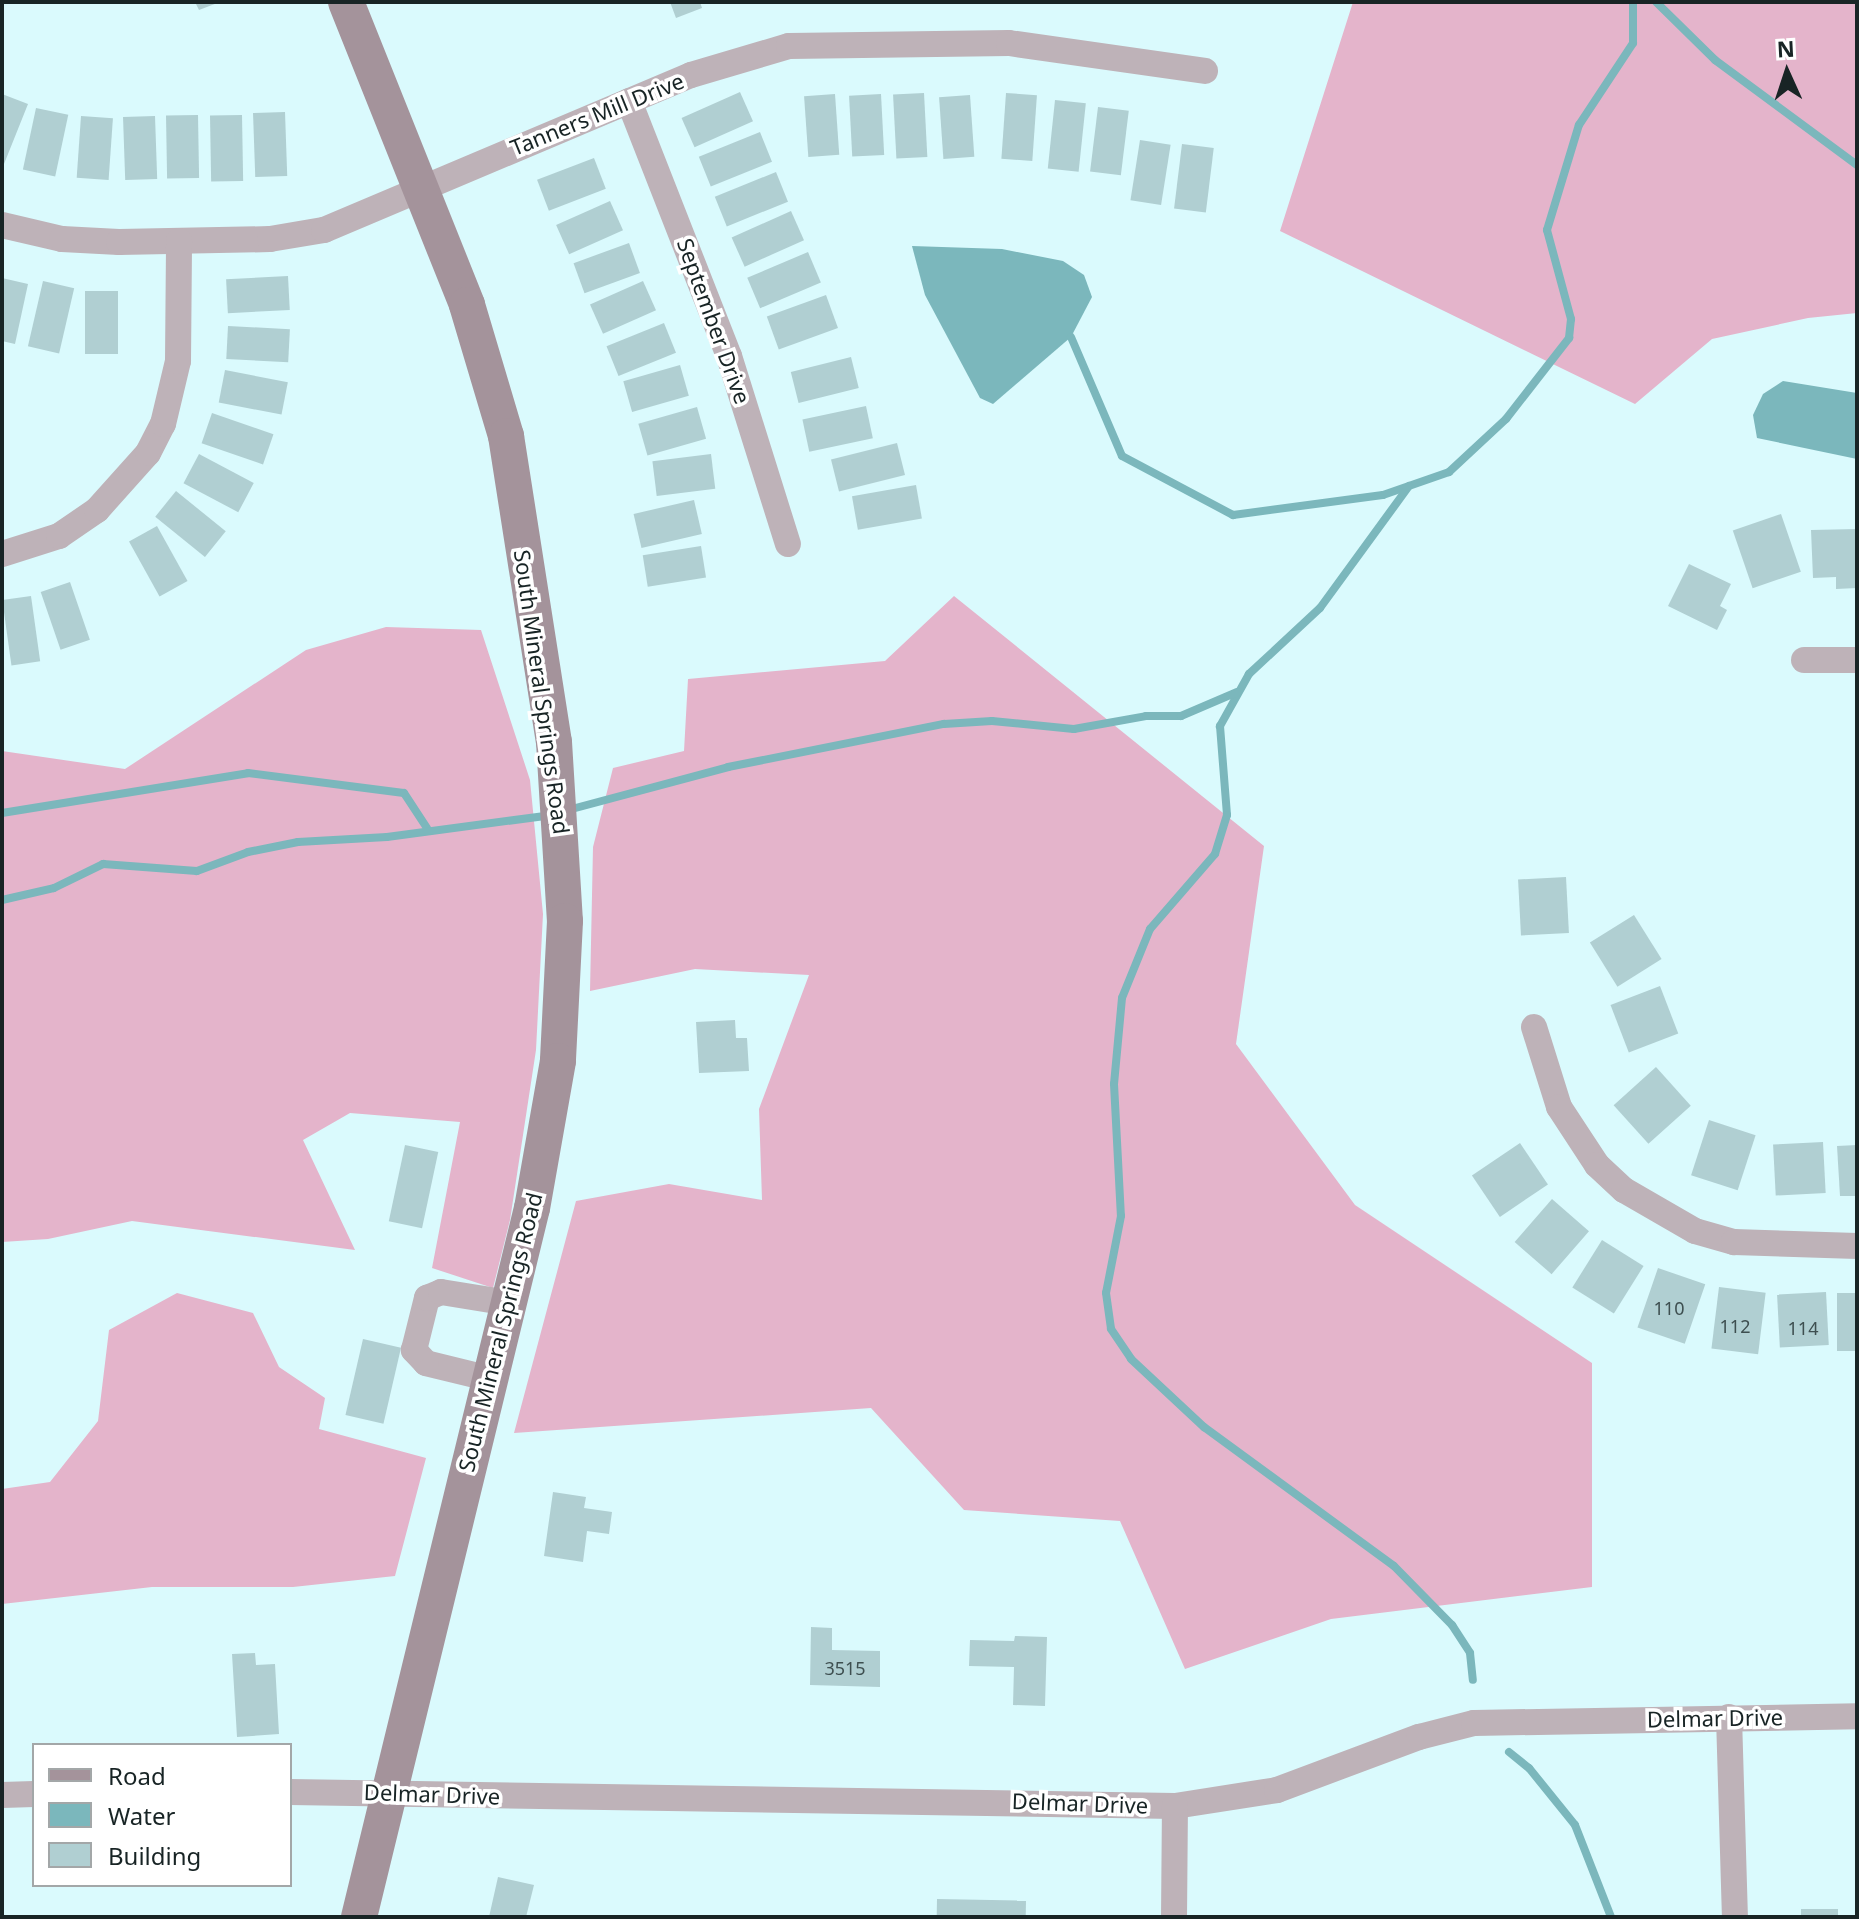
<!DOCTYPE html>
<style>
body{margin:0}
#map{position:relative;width:1859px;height:1919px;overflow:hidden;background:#dafafd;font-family:"Noto Sans",sans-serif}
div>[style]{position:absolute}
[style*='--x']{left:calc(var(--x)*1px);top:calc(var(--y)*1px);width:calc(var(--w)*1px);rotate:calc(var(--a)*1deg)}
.forest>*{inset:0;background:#e4b4cb}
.water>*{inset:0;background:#7bb7bc}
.stream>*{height:8px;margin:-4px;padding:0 4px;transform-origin:4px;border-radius:4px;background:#7bb7bc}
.building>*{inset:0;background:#b0cfd2;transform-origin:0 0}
.street>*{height:26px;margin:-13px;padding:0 13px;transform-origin:13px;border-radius:13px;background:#beb2b8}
.secondary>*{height:36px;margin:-18px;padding:0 18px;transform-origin:18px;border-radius:18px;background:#a4939b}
span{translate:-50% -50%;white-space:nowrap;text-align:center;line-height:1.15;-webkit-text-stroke:7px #fff;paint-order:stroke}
.number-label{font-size:18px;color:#3e4f50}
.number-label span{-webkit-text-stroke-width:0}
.street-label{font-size:22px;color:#182425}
.frame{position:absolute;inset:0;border:4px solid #182425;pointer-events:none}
.legend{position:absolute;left:32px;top:1743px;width:260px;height:144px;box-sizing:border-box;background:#fff;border:2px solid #a3a7a8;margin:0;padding:10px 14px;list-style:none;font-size:24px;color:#182425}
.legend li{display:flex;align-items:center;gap:16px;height:40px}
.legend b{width:40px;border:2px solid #a3a7a8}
.north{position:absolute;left:1747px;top:32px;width:80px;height:80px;-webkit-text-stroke:6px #fff;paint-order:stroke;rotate:357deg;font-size:22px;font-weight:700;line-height:32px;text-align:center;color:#182425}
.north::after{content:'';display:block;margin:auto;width:28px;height:36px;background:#182425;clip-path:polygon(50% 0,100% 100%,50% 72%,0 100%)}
</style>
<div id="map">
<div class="forest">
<div style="clip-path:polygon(1353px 2px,1857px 2px,1857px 313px,1808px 318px,1712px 339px,1635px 404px,1280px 231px)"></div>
<div style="clip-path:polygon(954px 596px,1264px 846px,1236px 1044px,1355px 1205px,1592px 1363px,1592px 1587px,1331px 1619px,1185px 1669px,1120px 1521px,964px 1510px,871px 1408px,514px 1433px,576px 1201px,669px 1184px,762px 1200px,759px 1109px,809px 975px,695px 969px,590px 991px,593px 847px,613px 768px,684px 751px,688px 679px,885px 661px)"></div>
<div style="clip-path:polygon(386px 627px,481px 630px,530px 780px,543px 914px,536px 1050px,510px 1220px,493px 1288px,432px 1268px,460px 1122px,350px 1113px,303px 1140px,355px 1250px,132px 1221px,48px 1239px,2px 1242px,2px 751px,125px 769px,306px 650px)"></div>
<div style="clip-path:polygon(177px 1293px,253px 1313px,279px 1367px,325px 1398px,319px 1429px,426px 1458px,395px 1576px,293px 1587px,152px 1587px,2px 1604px,2px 1489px,50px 1482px,98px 1421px,109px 1330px)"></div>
</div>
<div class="water">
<div style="clip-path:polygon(912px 246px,1002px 249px,1063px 261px,1084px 275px,1092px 297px,1071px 337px,993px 404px,980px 398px,925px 295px)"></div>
<div style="clip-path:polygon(1783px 381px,1857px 393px,1857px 459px,1757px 438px,1753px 415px,1763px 394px)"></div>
</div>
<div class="stream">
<div style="--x:1656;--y:2;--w:83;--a:44.5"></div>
<div style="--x:1715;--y:60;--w:177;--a:36.5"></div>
<div style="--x:1071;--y:337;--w:129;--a:66.8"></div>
<div style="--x:1122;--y:456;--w:126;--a:28"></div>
<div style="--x:1233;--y:515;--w:151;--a:-7.6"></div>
<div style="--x:1383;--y:495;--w:70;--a:-19.2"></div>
<div style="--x:1449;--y:472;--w:78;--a:-42.9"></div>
<div style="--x:1506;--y:419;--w:103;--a:-52.1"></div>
<div style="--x:1569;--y:338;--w:19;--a:-84"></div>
<div style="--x:1571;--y:319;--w:92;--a:-105.1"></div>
<div style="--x:1547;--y:230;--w:110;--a:-73.1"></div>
<div style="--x:1579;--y:125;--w:98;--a:-56.6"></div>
<div style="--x:1633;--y:43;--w:41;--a:-90"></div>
<div style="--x:1409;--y:486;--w:151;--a:126.1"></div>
<div style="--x:1320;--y:608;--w:97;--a:137.1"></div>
<div style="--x:1249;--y:674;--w:60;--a:119.1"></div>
<div style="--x:1220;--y:726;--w:89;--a:85.5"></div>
<div style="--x:1227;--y:815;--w:41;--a:107.1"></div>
<div style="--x:1215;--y:854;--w:99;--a:130.9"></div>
<div style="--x:1150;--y:929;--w:74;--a:112.1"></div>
<div style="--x:1122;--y:998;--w:86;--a:95.3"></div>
<div style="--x:1114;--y:1084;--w:132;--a:87"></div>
<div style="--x:1121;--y:1216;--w:78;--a:101"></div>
<div style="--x:1106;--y:1293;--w:36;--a:82"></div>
<div style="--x:1111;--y:1329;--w:36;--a:56"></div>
<div style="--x:1131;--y:1359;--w:100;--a:43"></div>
<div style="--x:1204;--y:1427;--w:235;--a:36.2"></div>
<div style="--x:1394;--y:1566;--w:83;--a:45.5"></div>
<div style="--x:1452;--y:1625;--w:33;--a:57"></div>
<div style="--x:1470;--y:1653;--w:27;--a:84"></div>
<div style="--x:568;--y:810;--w:166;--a:-15"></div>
<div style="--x:728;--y:767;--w:220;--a:-11.3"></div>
<div style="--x:944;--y:724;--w:48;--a:-3.6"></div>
<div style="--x:992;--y:721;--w:82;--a:5.6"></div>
<div style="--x:1074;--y:729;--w:73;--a:-10.2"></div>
<div style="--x:1146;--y:716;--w:35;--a:0"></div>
<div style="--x:1181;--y:716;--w:61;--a:-23.2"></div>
<div style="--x:2;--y:813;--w:249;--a:-9.2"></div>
<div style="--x:248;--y:773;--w:157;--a:7.3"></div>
<div style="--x:404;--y:793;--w:42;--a:56.7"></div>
<div style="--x:2;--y:900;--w:53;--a:-13"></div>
<div style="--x:54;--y:888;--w:55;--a:-26.1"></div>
<div style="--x:103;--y:864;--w:94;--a:4.3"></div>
<div style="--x:197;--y:871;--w:54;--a:-20.4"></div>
<div style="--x:248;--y:852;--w:51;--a:-11.3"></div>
<div style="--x:298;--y:842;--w:89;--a:-3.2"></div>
<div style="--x:387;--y:837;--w:165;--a:-7.6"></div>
<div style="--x:1509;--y:1752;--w:26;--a:39"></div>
<div style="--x:1529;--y:1768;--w:73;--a:51.1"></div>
<div style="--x:1575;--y:1825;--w:99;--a:68.6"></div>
</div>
<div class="building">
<div style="clip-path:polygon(195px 2px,220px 2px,199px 10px)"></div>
<div style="clip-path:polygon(670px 2px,700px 2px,702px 8px,676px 18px)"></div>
<div style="left:740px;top:92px;width:32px;height:64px;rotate:66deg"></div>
<div style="left:924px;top:93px;width:64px;height:31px;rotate:87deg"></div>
<div style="left:1006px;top:93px;width:31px;height:66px;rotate:4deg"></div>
<div style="clip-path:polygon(2px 94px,28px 104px,2px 169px)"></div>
<div style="left:835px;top:94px;width:61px;height:31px;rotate:86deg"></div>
<div style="left:881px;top:94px;width:61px;height:32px;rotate:87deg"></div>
<div style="left:970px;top:95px;width:62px;height:31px;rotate:86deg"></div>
<div style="left:1055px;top:100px;width:31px;height:69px;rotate:6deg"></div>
<div style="left:1098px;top:107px;width:31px;height:65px;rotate:7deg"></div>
<div style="left:36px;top:108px;width:33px;height:63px;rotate:12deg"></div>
<div style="left:285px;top:112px;width:64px;height:32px;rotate:88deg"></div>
<div style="left:198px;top:115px;width:63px;height:32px;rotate:89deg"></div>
<div style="left:242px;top:115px;width:66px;height:32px;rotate:89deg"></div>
<div style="left:81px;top:116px;width:32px;height:62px;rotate:4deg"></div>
<div style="left:155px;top:116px;width:63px;height:32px;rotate:88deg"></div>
<div style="left:760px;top:132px;width:32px;height:66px;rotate:68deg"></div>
<div style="left:1140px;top:140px;width:31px;height:61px;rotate:9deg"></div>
<div style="left:1182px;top:144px;width:32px;height:65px;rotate:7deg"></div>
<div style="left:594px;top:158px;width:33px;height:61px;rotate:69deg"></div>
<div style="left:776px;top:172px;width:32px;height:66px;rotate:68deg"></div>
<div style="left:610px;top:201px;width:32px;height:59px;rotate:66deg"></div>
<div style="left:791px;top:211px;width:32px;height:65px;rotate:66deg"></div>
<div style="left:629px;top:243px;width:32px;height:59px;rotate:70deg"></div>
<div style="left:808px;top:252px;width:33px;height:66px;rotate:67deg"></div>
<div style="left:288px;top:276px;width:34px;height:62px;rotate:87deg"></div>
<div style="clip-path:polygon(2px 278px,28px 284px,15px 344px,2px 341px)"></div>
<div style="left:43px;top:281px;width:32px;height:67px;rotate:13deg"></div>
<div style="left:643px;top:281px;width:32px;height:58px;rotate:66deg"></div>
<div style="left:85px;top:291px;width:33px;height:63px"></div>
<div style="left:826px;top:295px;width:35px;height:63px;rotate:70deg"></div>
<div style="left:664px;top:323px;width:32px;height:62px;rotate:68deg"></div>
<div style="left:228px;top:326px;width:62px;height:33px;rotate:3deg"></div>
<div style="left:851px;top:357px;width:32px;height:62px;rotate:76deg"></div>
<div style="left:680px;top:365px;width:32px;height:59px;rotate:74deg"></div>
<div style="left:225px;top:370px;width:64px;height:33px;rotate:11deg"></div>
<div style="left:866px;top:406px;width:33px;height:65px;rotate:78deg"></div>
<div style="left:697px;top:407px;width:33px;height:61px;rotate:74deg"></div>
<div style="left:212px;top:413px;width:65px;height:32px;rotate:19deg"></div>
<div style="left:897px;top:443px;width:33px;height:68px;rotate:76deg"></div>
<div style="left:199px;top:454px;width:62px;height:33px;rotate:28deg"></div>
<div style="left:711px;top:454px;width:35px;height:59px;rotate:83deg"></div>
<div style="left:916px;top:485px;width:34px;height:65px;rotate:80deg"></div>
<div style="left:176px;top:491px;width:64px;height:33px;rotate:39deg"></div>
<div style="left:694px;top:500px;width:35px;height:62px;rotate:77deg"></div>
<div style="left:1781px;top:514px;width:61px;height:51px;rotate:71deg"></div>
<div style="left:157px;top:526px;width:63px;height:32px;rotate:61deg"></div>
<div style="clip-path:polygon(1857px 529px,1857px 588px,1836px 589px,1836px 577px,1813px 578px,1811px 530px)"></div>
<div style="left:701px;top:546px;width:32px;height:59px;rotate:81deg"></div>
<div style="clip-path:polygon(1689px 564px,1731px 584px,1720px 606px,1727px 610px,1717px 630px,1668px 606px)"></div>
<div style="left:70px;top:582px;width:61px;height:31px;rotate:71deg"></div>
<div style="left:31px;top:596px;width:66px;height:29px;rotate:82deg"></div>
<div style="left:1566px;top:877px;width:56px;height:48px;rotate:87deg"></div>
<div style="left:1634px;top:915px;width:52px;height:52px;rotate:58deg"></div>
<div style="left:1660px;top:986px;width:51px;height:53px;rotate:69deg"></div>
<div style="clip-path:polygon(735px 1020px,736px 1038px,747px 1038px,749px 1071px,699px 1073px,696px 1022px)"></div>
<div style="left:1656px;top:1067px;width:52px;height:57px;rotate:48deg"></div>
<div style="left:1709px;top:1120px;width:49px;height:58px;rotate:18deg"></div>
<div style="left:1823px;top:1142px;width:51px;height:50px;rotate:87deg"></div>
<div style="left:1520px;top:1143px;width:50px;height:58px;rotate:56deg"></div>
<div style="left:405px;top:1145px;width:34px;height:78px;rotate:12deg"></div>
<div style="clip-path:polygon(1857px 1145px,1857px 1196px,1840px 1196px,1837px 1146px)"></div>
<div style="left:1552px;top:1199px;width:49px;height:57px;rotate:41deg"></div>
<div style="left:1602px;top:1240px;width:49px;height:56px;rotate:32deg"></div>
<div style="left:1658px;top:1268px;width:50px;height:63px;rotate:19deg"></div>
<div style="left:1719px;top:1287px;width:47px;height:62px;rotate:7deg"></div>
<div style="left:1826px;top:1292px;width:53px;height:49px;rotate:87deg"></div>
<div style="left:1857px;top:1293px;width:58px;height:20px;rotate:90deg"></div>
<div style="left:363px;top:1339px;width:39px;height:78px;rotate:13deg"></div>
<div style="clip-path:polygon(553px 1492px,586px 1497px,584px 1508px,612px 1512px,609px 1534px,587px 1531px,583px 1562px,544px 1556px)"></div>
<div style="clip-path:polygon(811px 1627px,832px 1628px,832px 1650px,880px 1651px,880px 1687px,810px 1685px)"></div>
<div style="clip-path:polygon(1015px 1636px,1047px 1637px,1045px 1706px,1013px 1705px,1014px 1667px,969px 1666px,970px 1640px,1014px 1641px)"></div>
<div style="clip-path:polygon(255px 1653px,256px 1665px,275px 1664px,279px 1734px,237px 1737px,232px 1654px)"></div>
<div style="clip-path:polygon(498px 1877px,534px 1885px,526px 1917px,489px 1917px)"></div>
<div style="left:937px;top:1899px;width:89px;height:18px;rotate:1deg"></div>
<div style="left:1838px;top:1909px;width:8px;height:37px;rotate:90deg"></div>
</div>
<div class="street">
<div style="--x:629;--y:101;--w:274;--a:68.6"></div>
<div style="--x:729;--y:356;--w:197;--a:72.6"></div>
<div style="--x:2;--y:225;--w:62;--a:13.1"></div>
<div style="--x:62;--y:239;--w:57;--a:3"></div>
<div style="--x:119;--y:242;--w:151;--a:-1.1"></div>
<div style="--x:270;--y:239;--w:55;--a:-9.5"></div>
<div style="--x:324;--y:230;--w:398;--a:-22.9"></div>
<div style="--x:691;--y:75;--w:102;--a:-16.5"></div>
<div style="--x:789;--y:46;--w:220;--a:-0.8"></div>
<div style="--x:1009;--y:43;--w:198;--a:8.1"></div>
<div style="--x:2;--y:554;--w:60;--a:-17.5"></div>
<div style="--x:59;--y:536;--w:46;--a:-34.4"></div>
<div style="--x:97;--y:510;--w:76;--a:-48.2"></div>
<div style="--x:148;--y:453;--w:33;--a:-63"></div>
<div style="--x:163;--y:424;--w:65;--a:-76.6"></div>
<div style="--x:178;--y:361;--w:120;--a:-89.5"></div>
<div style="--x:1804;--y:660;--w:53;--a:0"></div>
<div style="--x:1534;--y:1027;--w:84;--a:72.6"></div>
<div style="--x:1559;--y:1107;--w:69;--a:56.8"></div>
<div style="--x:1597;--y:1165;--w:37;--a:43"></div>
<div style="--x:1624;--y:1190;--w:82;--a:30"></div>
<div style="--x:1695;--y:1231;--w:41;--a:15.8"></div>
<div style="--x:1734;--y:1242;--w:123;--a:1.9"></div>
<div style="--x:491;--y:1379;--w:67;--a:-166.2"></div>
<div style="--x:426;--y:1363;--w:18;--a:-133"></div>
<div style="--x:414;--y:1350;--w:54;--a:-76"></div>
<div style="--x:427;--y:1298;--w:15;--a:-23"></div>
<div style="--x:441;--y:1292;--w:70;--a:9.1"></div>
<div style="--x:1729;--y:1717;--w:200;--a:88.3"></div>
<div style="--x:290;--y:1792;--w:885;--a:0.91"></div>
<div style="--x:1175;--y:1806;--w:103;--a:-8.9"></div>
<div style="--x:1277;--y:1790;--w:152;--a:-20.5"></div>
<div style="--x:1419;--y:1737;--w:57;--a:-14.3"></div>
<div style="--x:1474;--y:1723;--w:383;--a:-1"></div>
<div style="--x:2;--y:1795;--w:32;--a:-2"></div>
<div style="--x:1174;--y:1917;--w:111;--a:-89.5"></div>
</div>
<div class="secondary">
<div style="--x:346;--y:2;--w:326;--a:68.2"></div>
<div style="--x:467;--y:305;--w:137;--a:73.4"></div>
<div style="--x:506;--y:436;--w:310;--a:81.1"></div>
<div style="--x:554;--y:742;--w:179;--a:86.5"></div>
<div style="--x:565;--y:921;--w:140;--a:92.9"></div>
<div style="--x:558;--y:1061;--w:149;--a:100"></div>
<div style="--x:532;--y:1208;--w:730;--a:103.71"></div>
</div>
<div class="number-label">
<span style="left:1669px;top:1308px">110</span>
<span style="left:1735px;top:1326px">112</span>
<span style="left:1803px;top:1328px">114</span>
<span style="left:845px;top:1668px">3515</span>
</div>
<div class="street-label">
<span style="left:597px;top:114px;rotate:-22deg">Tanners Mill Drive</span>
<span style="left:714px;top:321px;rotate:70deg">September Drive</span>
<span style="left:542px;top:692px;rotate:82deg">South Mineral Springs Road</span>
<span style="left:500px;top:1332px;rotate:-76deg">South Mineral Springs Road</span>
<span style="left:1715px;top:1718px;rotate:-1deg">Delmar Drive</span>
<span style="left:432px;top:1794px;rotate:2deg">Delmar Drive</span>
<span style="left:1080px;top:1803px;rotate:2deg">Delmar Drive</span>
</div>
<div class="frame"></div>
<ul class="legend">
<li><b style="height:10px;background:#a4939b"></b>Road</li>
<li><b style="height:22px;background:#7bb7bc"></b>Water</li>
<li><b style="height:22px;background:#b0cfd2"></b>Building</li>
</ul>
<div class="north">N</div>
</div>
